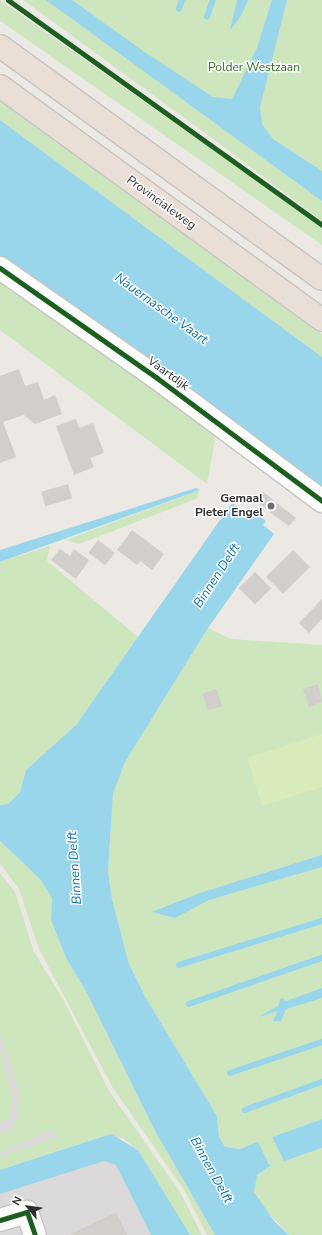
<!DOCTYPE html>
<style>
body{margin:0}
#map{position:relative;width:322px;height:1235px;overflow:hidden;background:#ece8e4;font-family:"Nunito Sans",sans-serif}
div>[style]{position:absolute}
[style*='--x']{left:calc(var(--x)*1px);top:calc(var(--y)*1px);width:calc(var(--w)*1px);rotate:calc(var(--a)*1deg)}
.industrial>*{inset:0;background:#dcd9db}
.green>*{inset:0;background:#cee6be}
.pitch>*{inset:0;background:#d9eabb}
.water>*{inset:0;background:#99d6ec}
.stream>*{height:5.5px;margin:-2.75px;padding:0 2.75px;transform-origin:2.75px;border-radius:2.75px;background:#99d6ec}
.building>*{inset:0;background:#d1cecb;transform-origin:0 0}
.roads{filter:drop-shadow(1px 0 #c5c4c5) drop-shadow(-1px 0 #c5c4c5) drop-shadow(0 1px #c5c4c5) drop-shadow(0 -1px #c5c4c5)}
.minor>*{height:22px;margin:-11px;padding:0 11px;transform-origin:11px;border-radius:11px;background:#fcfcfb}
.highway>*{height:22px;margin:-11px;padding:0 11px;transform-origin:11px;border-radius:11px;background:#eadfd6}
.cycleway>*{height:5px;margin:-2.5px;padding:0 2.5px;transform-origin:2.5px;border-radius:2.5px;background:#1b5e20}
.dots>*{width:11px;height:11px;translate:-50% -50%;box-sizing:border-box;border:2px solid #fff;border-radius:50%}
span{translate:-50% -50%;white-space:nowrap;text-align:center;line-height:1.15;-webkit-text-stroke:3px #fff;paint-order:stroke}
.park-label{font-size:12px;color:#2c6e1b}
.street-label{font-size:12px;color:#2e2e2e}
.poi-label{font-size:12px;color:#2e2e2e;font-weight:700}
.right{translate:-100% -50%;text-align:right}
.water-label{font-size:13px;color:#0d6fa3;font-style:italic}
.north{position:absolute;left:8px;top:1187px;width:40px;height:40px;-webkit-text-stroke:3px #fff;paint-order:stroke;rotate:299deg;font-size:11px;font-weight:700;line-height:16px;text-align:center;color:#2e2e2e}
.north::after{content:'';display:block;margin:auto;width:14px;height:18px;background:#2e2e2e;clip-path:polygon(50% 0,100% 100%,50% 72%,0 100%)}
</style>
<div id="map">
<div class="industrial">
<div style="clip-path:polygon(0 925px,174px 1235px,0 1235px)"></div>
</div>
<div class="green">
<div style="clip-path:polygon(0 0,322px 227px,322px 245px,0 21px)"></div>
<div style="clip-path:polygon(23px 0,322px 0,322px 221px,220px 144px)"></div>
<div style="clip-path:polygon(0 99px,322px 334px,322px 357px,0 120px)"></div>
<div style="clip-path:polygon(0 280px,216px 434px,207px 484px,0 330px)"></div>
<div style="clip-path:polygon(200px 490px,196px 499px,79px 544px,66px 540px)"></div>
<div style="clip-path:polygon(50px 546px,47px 561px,138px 637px,76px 725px,26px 770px,20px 792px,8px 804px,0 805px,0 562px)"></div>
<div style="clip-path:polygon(208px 628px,231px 639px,322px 645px,322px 1119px,272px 1137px,284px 1160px,322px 1148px,322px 1235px,289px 1235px,260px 1204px,254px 1192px,253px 1184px,257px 1175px,270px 1166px,258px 1143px,240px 1149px,225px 1147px,219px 1137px,217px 1116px,146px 998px,129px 964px,112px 899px,108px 872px,113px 794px,125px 762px)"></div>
<div style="clip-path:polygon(0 841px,41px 880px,52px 898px,51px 920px,66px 958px,87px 993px,154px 1129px,215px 1235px,207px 1235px,184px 1190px,113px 1088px,39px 949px,19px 889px,0 863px)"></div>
<div style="clip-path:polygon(0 873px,15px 892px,34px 952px,64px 1001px,109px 1091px,180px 1192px,202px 1235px,189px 1235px,138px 1150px,122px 1138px,111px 1134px,0 1170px,0 1157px,60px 1136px,48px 1131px,0 1153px,0 1133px,11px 1130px,17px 1120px,19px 1091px,0 1034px)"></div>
<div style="clip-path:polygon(0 1049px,13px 1099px,10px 1117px,0 1124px)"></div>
</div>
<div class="pitch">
<div style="clip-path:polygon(322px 734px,322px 787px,262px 806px,247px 758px)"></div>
</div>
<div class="water">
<div style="clip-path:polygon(46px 0,72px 0,146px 53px,213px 97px,232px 99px,257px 48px,272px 0,287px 0,260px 107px,262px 124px,273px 139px,322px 171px,322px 201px)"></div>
<div style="clip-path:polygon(237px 0,248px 0,241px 16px,230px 30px)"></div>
<div style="clip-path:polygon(0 120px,322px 357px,322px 489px,262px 442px,0 256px)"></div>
<div style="clip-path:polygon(196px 488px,200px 490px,0 562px,0 550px)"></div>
<div style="clip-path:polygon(232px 503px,246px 513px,249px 508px,266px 521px,263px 525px,274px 534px,208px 628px,125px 762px,113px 794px,108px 872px,112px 899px,129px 964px,146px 998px,217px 1116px,219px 1137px,225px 1147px,240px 1149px,258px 1142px,270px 1166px,257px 1175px,254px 1192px,275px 1222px,289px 1235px,215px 1235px,154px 1129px,87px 993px,66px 958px,51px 920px,52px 898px,41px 880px,0 841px,0 805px,8px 804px,20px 792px,26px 770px,76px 725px)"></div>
<div style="clip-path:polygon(322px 855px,322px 867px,209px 900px,175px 918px,152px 912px,200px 893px)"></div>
<div style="clip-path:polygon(322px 988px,322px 998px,286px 1009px,281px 1021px,273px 1021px,278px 1011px,258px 1017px,278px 1006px,281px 998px,286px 1001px)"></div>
<div style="clip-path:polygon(322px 1119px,322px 1148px,284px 1161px,272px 1137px)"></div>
<div style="clip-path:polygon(111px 1134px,138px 1150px,190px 1235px,151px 1235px,116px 1165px,104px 1161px,0 1194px,0 1170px)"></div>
</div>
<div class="stream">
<div style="--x:179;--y:9;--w:9;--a:-72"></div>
<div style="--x:207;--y:17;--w:18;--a:-71"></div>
<div style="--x:179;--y:965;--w:150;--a:-17.1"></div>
<div style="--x:189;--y:1004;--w:141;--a:-19.1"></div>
<div style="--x:230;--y:1073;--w:97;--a:-18.6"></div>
<div style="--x:245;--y:1110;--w:82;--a:-20"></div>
</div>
<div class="building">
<div style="clip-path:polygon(19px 369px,25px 386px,38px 382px,44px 400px,55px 395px,62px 414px,35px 424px,24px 415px,3px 422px,16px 457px,0 463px,0 376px)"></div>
<div style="clip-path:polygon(76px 419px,79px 428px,93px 423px,104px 453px,90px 458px,94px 467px,74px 475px,56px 426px)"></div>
<div style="left:68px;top:484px;width:15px;height:28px;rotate:74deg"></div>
<div style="clip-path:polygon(262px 491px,296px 518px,289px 526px,255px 501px)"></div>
<div style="clip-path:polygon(132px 530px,164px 554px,152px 570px,140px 561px,137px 565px,117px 550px)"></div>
<div style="left:98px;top:540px;width:21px;height:16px;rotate:37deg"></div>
<div style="clip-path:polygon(60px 549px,70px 556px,74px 549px,89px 560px,76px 579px,51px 560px)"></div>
<div style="left:293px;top:550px;width:24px;height:38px;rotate:45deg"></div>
<div style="left:255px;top:572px;width:23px;height:23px;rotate:45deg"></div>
<div style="clip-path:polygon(322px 599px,322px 619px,309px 633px,299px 623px)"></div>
<div style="clip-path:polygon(318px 684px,322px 702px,309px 707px,303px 689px)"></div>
<div style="left:217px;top:689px;width:18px;height:15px;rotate:74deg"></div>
<div style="clip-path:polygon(116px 1212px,127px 1235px,69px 1235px)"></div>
</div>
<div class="roads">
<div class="minor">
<div style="--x:0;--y:268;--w:192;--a:35"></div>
<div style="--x:157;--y:378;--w:206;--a:36.7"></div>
<div style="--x:0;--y:1220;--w:28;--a:-17"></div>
<div style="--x:27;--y:1212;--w:24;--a:71"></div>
</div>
<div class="highway">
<div style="--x:0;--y:46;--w:397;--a:35.9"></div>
<div style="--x:0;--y:86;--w:398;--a:36"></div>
</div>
</div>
<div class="cycleway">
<div style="--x:8;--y:0;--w:386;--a:35.6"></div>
<div style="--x:0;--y:268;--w:192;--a:35"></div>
<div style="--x:157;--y:378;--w:206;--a:36.7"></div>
<div style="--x:0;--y:1220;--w:28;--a:-17"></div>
<div style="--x:27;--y:1212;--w:24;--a:71"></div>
</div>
<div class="dots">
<div style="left:271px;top:506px;background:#706f6e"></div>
</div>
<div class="park-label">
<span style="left:254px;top:68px">Polder Westzaan</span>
</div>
<div class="street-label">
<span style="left:161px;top:203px;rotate:36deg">Provincialeweg</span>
<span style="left:168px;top:374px;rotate:36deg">Vaartdijk</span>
</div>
<div class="poi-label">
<span class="right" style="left:263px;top:506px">Gemaal<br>Pieter Engel</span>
</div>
<div class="water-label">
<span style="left:161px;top:309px;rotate:36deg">Nauernasche Vaart</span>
<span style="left:217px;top:576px;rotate:-57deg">Binnen Delft</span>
<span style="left:75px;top:868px;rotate:-94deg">Binnen Delft</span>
<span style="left:211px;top:1170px;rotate:61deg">Binnen Delft</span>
</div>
<div class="north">N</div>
</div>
